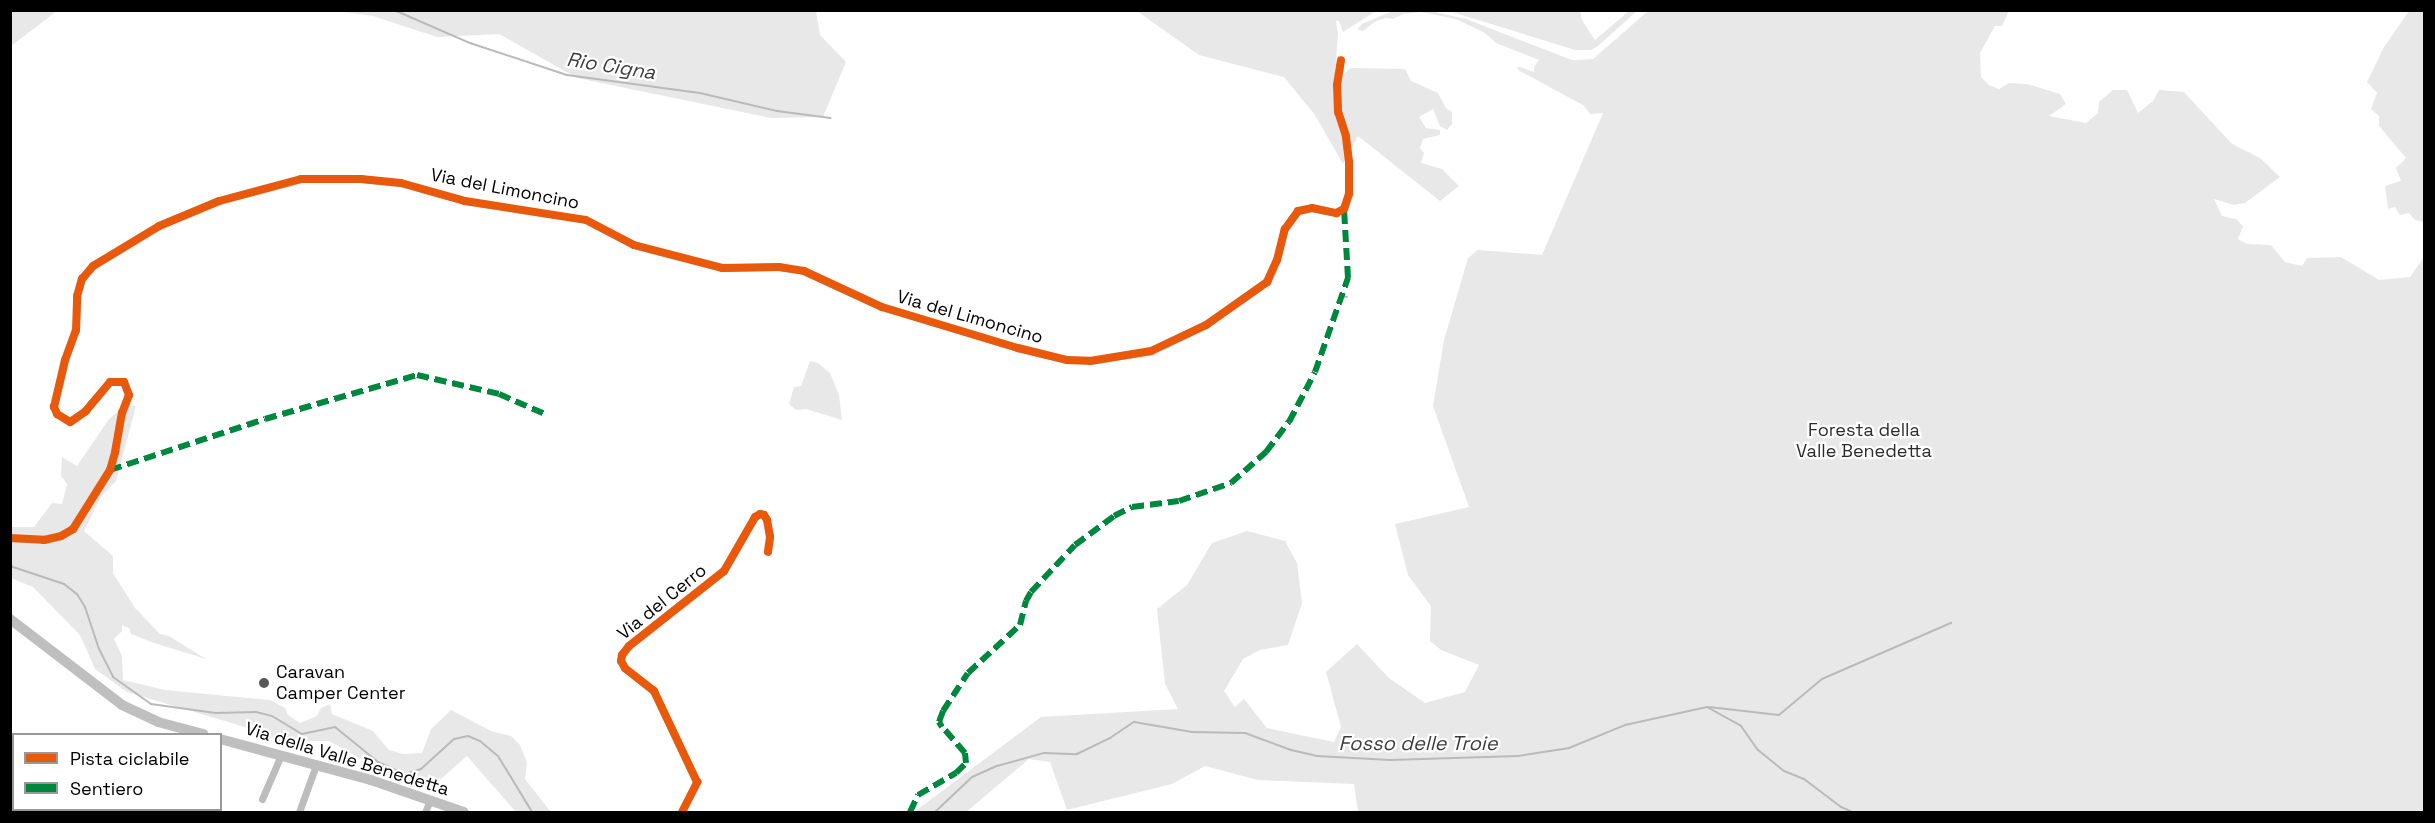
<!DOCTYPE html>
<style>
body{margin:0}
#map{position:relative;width:2435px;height:823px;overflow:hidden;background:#fff;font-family:"Space Grotesk",sans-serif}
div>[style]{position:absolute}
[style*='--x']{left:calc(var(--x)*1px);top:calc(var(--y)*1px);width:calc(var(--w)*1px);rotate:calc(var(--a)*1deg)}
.green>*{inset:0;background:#e8e8e8}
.stream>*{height:2px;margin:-1px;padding:0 1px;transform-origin:1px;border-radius:1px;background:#bababa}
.street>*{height:7px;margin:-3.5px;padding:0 3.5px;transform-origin:3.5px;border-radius:3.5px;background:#bdbdbd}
.secondary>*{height:10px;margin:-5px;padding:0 5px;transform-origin:5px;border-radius:5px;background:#bfbfbf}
.quiet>*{height:6px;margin-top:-3px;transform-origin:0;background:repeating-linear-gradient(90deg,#00873e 0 12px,transparent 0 18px)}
.cycleway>*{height:8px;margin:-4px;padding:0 4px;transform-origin:4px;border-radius:4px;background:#e8590c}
.dots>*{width:16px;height:16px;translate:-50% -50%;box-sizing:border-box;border:3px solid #fff;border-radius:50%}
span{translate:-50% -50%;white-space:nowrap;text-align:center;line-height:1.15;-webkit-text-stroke:4.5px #fff;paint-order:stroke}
.street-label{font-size:18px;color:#000}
.park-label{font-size:18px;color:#2c2c2c}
.poi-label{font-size:18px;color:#000}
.left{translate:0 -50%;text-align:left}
.water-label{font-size:20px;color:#3d3d3d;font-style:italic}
.frame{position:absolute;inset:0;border:12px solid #000;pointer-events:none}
.legend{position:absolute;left:12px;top:733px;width:210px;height:78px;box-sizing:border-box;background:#fff;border:2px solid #999;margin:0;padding:8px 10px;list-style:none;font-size:18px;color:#000}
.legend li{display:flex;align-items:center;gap:12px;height:30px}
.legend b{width:30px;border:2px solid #999}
</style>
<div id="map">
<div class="green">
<div style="clip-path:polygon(11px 10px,57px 10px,57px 11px,11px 46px)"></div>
<div style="clip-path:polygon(336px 11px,816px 11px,820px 35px,846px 62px,823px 117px,771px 118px,577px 78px,499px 34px,437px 37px,373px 16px)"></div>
<div style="clip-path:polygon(1137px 11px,1376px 11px,1343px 32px,1339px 21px,1336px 21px,1338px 34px,1334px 86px,1340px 86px,1342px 76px,1350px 68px,1405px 69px,1411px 81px,1438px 93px,1446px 108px,1452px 112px,1452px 124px,1447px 130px,1440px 126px,1433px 109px,1419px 117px,1426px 128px,1440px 130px,1440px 135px,1423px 139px,1420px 148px,1424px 153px,1421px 163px,1442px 169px,1459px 186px,1440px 201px,1358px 136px,1343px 164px,1315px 115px,1284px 77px,1199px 55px)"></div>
<div style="clip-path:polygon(1430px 11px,1466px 19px,1572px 60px,1578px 60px,1593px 59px,1648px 11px,2009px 11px,2002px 26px,1995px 26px,1980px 53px,1981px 77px,1989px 85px,1999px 89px,2009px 83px,2027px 84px,2060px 94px,2066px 104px,2049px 116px,2086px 123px,2098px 113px,2099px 102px,2113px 90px,2127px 90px,2138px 113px,2153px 101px,2159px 90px,2184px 92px,2232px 144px,2260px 158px,2280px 177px,2245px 203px,2234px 205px,2214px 199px,2222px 216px,2236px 219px,2243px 226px,2238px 239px,2247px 244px,2271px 245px,2285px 262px,2302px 266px,2307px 258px,2341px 257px,2379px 280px,2410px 277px,2424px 257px,2424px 812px,1358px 812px,1354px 784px,1258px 780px,1205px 766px,1172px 784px,1067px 810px,1050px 762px,1029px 759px,966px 812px,914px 812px,1041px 717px,1178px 709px,1165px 684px,1157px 609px,1187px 585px,1212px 543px,1247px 531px,1285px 541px,1297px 563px,1302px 603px,1288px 645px,1260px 650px,1243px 659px,1224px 691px,1235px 707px,1244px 699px,1267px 728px,1334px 742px,1341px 727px,1326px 672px,1357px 644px,1389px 678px,1425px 703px,1465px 692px,1479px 665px,1441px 650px,1430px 641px,1431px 606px,1408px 575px,1395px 524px,1469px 507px,1433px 406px,1444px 340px,1468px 258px,1478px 250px,1542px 255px,1603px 113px,1590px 114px,1583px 105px,1518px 70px,1517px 67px,1520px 67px,1534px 72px,1534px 67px,1539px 60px,1496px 43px,1485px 33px,1456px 19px,1421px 12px,1403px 14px,1393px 19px,1386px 18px,1376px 21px,1363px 31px,1357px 29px,1362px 24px,1393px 11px)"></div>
<div style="clip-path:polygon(1449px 11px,1580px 11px,1582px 20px,1595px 40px,1629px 11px,1637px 11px,1598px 46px,1591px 50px,1575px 50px)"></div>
<div style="clip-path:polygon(2409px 11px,2424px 11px,2424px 222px,2415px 220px,2409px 213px,2400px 215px,2395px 207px,2388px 209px,2385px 186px,2401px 181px,2396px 168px,2406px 158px,2379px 126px,2379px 116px,2371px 109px,2377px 93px,2367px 82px,2384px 47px)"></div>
<div style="clip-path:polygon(810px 361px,818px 363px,830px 373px,839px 395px,842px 420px,806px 409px,796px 410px,789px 404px,794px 387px,801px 386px)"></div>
<div style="clip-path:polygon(124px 406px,136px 406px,116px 481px,101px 497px,84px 531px,113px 556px,113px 573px,135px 608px,160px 634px,169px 636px,206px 659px,154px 643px,131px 634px,129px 628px,122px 625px,122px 631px,114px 639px,122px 656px,123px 680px,165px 690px,270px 700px,285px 708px,288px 715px,300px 723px,317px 716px,321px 708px,330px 704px,332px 714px,373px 731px,389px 750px,403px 754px,422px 753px,431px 729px,451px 710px,491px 731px,511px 736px,520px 745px,527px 763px,525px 779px,551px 812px,516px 812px,467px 756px,434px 785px,391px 776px,329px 741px,279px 741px,255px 730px,127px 692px,95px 669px,80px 635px,33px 587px,11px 578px,10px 527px,34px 527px,52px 503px,62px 504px,67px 484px,61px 476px,62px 457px,77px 466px,109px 419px)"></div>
<div style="clip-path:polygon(11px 756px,13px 757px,14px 810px,184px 810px,190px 812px,11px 812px)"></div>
</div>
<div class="stream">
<div style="--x:394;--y:10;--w:83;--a:23.5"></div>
<div style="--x:470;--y:43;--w:102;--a:18.3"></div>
<div style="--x:567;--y:75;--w:134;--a:7.7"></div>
<div style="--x:700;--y:93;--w:79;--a:13.2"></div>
<div style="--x:777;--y:111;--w:54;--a:7.4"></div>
<div style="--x:1341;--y:296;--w:6;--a:9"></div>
<div style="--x:10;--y:566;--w:57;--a:18.4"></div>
<div style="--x:64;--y:584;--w:16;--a:38"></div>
<div style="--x:77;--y:594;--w:15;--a:58"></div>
<div style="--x:85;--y:607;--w:44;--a:71.6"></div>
<div style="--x:99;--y:649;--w:31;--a:63"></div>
<div style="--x:113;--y:677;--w:47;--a:35.4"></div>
<div style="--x:151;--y:704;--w:65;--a:8"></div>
<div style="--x:215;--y:713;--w:41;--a:-1.4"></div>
<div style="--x:256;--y:712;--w:16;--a:14"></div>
<div style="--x:272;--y:716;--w:35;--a:31"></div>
<div style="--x:302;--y:734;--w:34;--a:-12"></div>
<div style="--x:335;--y:727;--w:55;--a:39.1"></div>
<div style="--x:378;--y:762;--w:30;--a:24"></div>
<div style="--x:405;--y:774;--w:17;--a:-17"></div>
<div style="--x:421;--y:769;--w:45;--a:-42.3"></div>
<div style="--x:454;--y:739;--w:14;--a:-12"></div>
<div style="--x:468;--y:736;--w:13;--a:23"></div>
<div style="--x:480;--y:741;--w:23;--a:40"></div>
<div style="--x:498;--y:756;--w:66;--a:58.7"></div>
<div style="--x:1709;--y:707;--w:70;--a:6.5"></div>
<div style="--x:1779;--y:715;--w:56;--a:-39.9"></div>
<div style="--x:1822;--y:679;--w:141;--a:-23.5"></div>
<div style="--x:935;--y:812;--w:51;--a:-43.4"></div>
<div style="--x:972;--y:777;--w:27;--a:-24"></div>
<div style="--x:997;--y:766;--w:49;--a:-15.5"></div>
<div style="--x:1044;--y:753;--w:33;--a:2"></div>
<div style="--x:1077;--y:754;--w:37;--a:-26"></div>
<div style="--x:1110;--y:738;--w:29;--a:-34"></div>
<div style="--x:1134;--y:722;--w:59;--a:9.8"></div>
<div style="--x:1192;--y:732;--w:53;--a:1.1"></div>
<div style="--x:1245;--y:733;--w:49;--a:20.3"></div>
<div style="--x:1291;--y:750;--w:27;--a:13"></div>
<div style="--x:1317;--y:756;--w:73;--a:3.1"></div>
<div style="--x:1390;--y:760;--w:128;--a:-1.8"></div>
<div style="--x:1518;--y:756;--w:52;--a:-8.9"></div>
<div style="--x:1569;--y:748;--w:61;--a:-22.3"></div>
<div style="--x:1625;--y:725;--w:84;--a:-12.4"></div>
<div style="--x:1707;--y:707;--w:39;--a:29"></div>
<div style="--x:1741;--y:726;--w:29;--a:55"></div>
<div style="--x:1758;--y:750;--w:33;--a:39"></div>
<div style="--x:1784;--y:771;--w:22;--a:22"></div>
<div style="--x:1804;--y:779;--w:46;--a:37.1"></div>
<div style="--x:1841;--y:807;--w:13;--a:23"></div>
</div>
<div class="street">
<div style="--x:10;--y:538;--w:34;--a:3"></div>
<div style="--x:44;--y:540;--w:17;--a:-13"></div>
<div style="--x:61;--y:536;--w:14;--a:-30"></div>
<div style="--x:73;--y:529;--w:70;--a:-57.9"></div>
<div style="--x:110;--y:470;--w:19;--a:-74"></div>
<div style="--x:115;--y:452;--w:40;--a:-80"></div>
<div style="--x:122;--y:413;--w:19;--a:-69"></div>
<div style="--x:129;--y:395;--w:14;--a:-111"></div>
<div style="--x:124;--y:382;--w:14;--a:180"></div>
<div style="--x:110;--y:382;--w:38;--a:130"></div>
<div style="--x:86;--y:411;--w:19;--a:145"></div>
<div style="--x:70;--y:422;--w:15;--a:-148"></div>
<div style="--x:57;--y:414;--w:8;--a:-113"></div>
<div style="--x:54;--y:407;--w:48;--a:-76.8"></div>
<div style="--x:65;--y:360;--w:32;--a:-70"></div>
<div style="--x:76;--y:330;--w:34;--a:-88"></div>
<div style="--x:77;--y:296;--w:18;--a:-74"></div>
<div style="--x:82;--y:279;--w:17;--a:-50"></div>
<div style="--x:93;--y:266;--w:77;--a:-31.2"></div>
<div style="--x:159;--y:226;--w:65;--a:-22.6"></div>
<div style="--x:219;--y:201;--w:85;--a:-15"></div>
<div style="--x:301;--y:179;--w:60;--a:0"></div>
<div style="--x:361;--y:179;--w:40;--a:5.7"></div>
<div style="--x:401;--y:183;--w:66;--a:15.7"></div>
<div style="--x:465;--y:201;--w:122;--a:8.9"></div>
<div style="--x:586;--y:220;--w:54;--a:27.5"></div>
<div style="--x:634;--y:245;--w:91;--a:14.6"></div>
<div style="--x:722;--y:268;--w:57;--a:-1"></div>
<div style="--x:779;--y:267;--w:25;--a:9"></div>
<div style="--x:804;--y:271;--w:86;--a:24.8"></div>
<div style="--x:882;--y:307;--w:142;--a:16.8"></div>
<div style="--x:1018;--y:348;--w:50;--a:13.8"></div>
<div style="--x:1067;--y:360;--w:23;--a:2"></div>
<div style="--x:1090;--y:361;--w:62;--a:-9.3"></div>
<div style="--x:1151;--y:351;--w:61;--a:-25.3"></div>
<div style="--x:1206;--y:325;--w:75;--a:-35.2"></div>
<div style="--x:1267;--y:282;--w:24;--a:-66"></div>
<div style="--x:1277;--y:260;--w:32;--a:-76"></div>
<div style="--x:1285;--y:229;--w:22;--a:-54"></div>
<div style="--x:1298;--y:211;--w:14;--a:-12"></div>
<div style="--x:1312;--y:208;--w:25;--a:12"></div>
<div style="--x:1336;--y:213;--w:9;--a:-27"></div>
<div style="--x:1344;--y:209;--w:16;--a:-72"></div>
<div style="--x:1349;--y:194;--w:32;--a:-90"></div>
<div style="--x:1349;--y:162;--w:26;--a:-97"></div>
<div style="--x:1346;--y:136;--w:25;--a:-108"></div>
<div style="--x:1338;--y:112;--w:27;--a:-92"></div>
<div style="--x:1337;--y:85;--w:25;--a:-81"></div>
<div style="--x:262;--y:799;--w:48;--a:-66.6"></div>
<div style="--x:299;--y:812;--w:50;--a:-70.1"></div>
<div style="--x:425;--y:812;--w:13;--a:-67"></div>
<div style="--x:682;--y:812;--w:34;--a:-63"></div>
<div style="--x:697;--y:782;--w:101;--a:-115.3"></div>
<div style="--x:654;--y:691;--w:37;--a:-142"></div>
<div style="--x:625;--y:668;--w:8;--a:-120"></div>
<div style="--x:621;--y:661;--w:6;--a:-81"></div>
<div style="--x:622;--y:655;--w:11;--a:-52"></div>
<div style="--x:629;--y:646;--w:121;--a:-38.3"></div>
<div style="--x:724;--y:571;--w:62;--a:-60.1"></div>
<div style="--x:755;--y:517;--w:6;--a:-31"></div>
<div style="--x:760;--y:514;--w:4;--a:14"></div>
<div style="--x:764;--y:515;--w:6;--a:59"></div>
<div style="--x:767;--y:520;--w:17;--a:80"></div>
<div style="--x:770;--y:537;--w:15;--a:98"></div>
</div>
<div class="secondary">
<div style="--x:10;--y:619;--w:141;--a:37.5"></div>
<div style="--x:122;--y:705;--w:40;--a:25"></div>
<div style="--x:158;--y:722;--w:47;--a:14.9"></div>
<div style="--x:220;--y:739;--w:156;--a:15.2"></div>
<div style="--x:371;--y:780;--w:98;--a:19"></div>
</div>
<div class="quiet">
<div style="--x:110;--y:470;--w:163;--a:-18.2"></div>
<div style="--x:265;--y:419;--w:158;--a:-16.1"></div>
<div style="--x:417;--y:375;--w:84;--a:13"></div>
<div style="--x:499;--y:394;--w:52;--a:23.6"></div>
<div style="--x:910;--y:812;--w:19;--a:-65"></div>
<div style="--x:918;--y:795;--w:44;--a:-30.1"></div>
<div style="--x:956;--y:773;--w:14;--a:-45"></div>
<div style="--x:966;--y:763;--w:10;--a:-96"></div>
<div style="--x:965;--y:753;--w:35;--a:-131"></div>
<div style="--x:942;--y:727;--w:6;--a:-121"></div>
<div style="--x:939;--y:722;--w:12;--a:-70"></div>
<div style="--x:943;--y:711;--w:45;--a:-56.7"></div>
<div style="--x:968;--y:673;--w:71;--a:-42.7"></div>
<div style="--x:1020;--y:625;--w:25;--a:-76"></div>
<div style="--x:1026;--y:601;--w:10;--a:-61"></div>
<div style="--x:1031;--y:592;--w:64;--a:-46.9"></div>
<div style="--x:1075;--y:545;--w:49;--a:-36.6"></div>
<div style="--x:1114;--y:516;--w:20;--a:-27"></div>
<div style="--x:1132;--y:507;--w:47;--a:-7.3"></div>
<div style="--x:1179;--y:501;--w:55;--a:-19.1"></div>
<div style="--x:1231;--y:483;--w:47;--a:-41.5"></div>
<div style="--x:1266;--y:452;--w:38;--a:-53"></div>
<div style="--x:1289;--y:422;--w:56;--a:-62.5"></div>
<div style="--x:1315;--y:372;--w:100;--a:-70.7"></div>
<div style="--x:1348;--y:278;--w:69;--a:-93.3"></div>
</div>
<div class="cycleway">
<div style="--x:10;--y:538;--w:34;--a:3"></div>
<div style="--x:44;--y:540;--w:17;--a:-13"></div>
<div style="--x:61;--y:536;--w:14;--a:-30"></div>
<div style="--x:73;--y:529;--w:70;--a:-57.9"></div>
<div style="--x:110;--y:470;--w:19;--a:-74"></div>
<div style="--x:115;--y:452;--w:40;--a:-80"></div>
<div style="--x:122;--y:413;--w:19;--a:-69"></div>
<div style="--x:129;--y:395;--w:14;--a:-111"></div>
<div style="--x:124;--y:382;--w:14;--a:180"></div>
<div style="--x:110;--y:382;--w:38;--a:130"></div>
<div style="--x:86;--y:411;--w:19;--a:145"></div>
<div style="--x:70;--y:422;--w:15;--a:-148"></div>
<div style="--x:57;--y:414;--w:8;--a:-113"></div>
<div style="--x:54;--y:407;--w:48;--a:-76.8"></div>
<div style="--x:65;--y:360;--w:32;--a:-70"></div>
<div style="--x:76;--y:330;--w:34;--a:-88"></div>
<div style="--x:77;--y:296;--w:18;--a:-74"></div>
<div style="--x:82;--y:279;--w:17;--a:-50"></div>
<div style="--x:93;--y:266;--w:77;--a:-31.2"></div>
<div style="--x:159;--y:226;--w:65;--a:-22.6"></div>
<div style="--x:219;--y:201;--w:85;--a:-15"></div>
<div style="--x:301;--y:179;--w:60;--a:0"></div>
<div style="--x:361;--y:179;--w:40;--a:5.7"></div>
<div style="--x:401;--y:183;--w:66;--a:15.7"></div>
<div style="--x:465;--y:201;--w:122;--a:8.9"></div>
<div style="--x:586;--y:220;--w:54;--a:27.5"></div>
<div style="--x:634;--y:245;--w:91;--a:14.6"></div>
<div style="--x:722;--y:268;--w:57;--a:-1"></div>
<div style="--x:779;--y:267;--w:25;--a:9"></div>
<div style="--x:804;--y:271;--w:86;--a:24.8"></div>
<div style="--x:882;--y:307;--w:142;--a:16.8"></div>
<div style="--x:1018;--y:348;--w:50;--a:13.8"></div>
<div style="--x:1067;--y:360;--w:23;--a:2"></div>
<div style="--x:1090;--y:361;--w:62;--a:-9.3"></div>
<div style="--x:1151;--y:351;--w:61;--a:-25.3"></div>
<div style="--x:1206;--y:325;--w:75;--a:-35.2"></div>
<div style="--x:1267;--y:282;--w:24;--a:-66"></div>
<div style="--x:1277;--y:260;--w:32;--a:-76"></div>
<div style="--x:1285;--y:229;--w:22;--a:-54"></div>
<div style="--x:1298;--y:211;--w:14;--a:-12"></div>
<div style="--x:1312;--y:208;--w:25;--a:12"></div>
<div style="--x:1336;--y:213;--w:9;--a:-27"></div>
<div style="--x:1344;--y:209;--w:16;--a:-72"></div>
<div style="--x:1349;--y:194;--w:32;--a:-90"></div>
<div style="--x:1349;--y:162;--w:26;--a:-97"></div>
<div style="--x:1346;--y:136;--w:25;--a:-108"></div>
<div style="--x:1338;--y:112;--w:27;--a:-92"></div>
<div style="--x:1337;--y:85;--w:25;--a:-81"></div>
<div style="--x:682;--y:812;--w:34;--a:-63"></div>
<div style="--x:697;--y:782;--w:101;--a:-115.3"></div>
<div style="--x:654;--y:691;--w:37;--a:-142"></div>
<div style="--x:625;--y:668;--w:8;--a:-120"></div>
<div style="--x:621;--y:661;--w:6;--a:-81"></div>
<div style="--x:622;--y:655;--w:11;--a:-52"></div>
<div style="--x:629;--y:646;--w:121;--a:-38.3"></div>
<div style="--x:724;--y:571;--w:62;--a:-60.1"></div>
<div style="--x:755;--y:517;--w:6;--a:-31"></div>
<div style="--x:760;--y:514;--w:4;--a:14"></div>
<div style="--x:764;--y:515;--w:6;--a:59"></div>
<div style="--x:767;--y:520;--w:17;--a:80"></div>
<div style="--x:770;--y:537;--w:15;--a:98"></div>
</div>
<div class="dots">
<div style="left:264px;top:683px;background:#595959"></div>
</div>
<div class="street-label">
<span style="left:505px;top:189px;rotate:11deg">Via del Limoncino</span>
<span style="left:970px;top:317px;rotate:16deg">Via del Limoncino</span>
<span style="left:662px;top:602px;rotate:-39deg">Via del Cerro</span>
<span style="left:347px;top:759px;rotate:17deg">Via della Valle Benedetta</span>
</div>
<div class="park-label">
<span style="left:1864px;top:441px">Foresta della<br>Valle Benedetta</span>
</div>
<div class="poi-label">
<span class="left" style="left:276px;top:683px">Caravan<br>Camper Center</span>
</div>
<div class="water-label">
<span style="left:611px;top:66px;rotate:9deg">Rio Cigna</span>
<span style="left:1418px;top:743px">Fosso delle Troie</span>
</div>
<div class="frame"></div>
<ul class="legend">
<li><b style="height:8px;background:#e8590c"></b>Pista ciclabile</li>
<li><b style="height:8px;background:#00873e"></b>Sentiero</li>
</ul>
</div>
